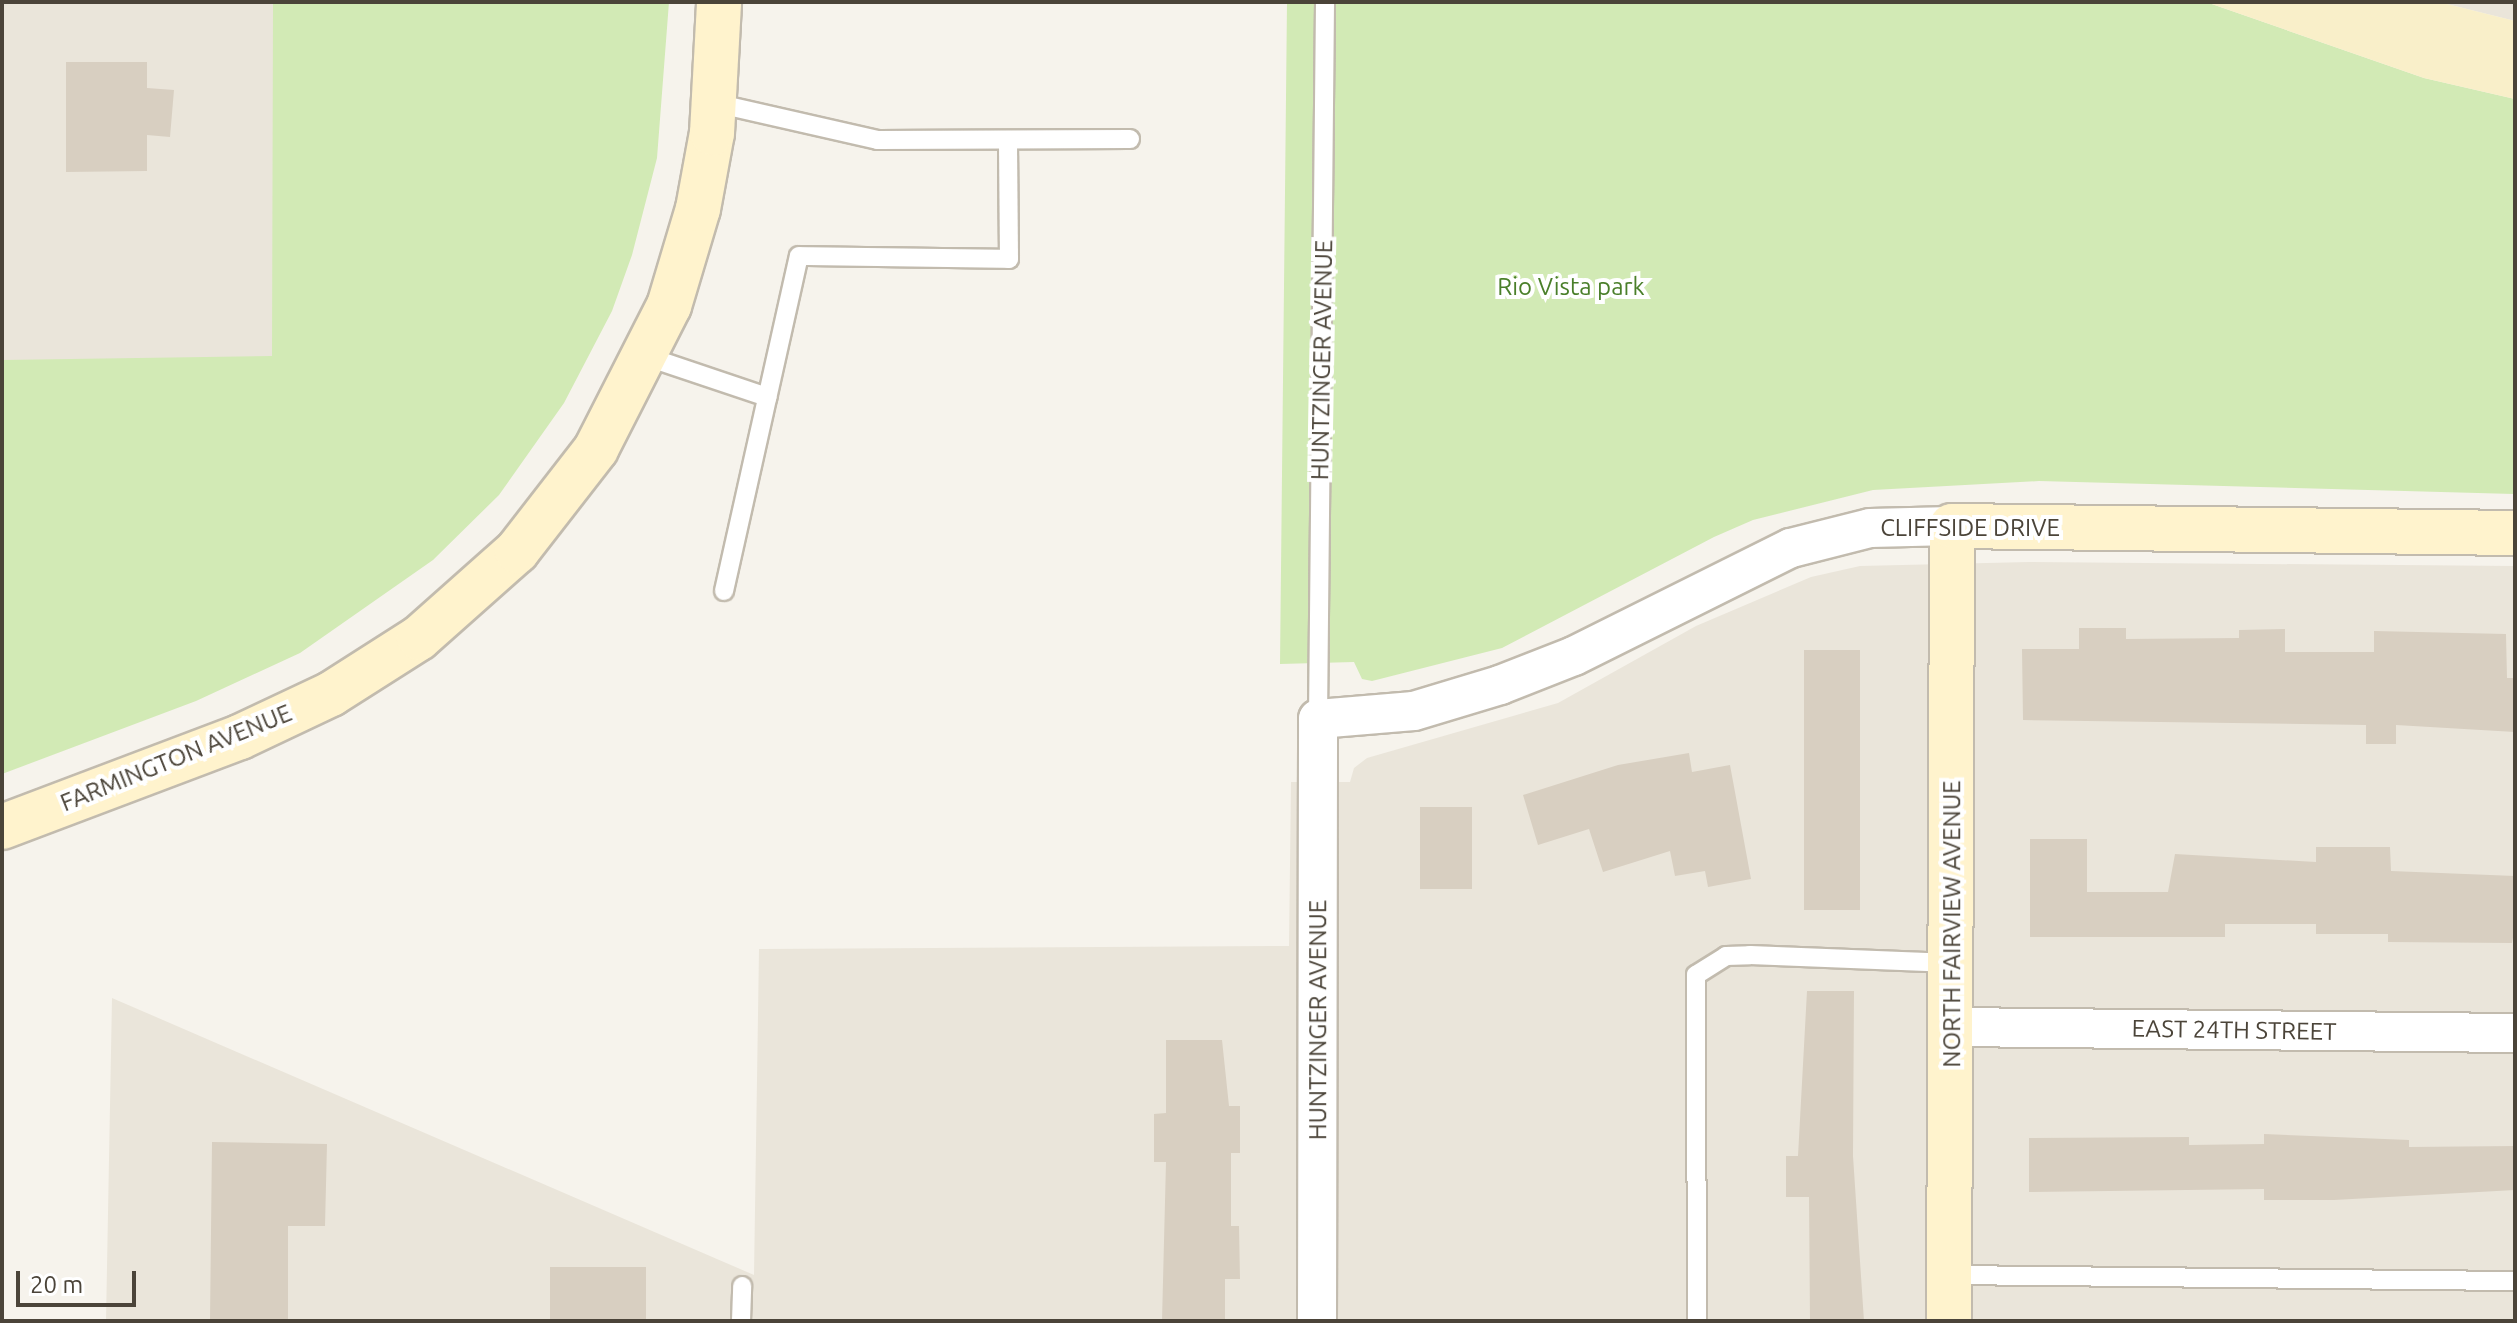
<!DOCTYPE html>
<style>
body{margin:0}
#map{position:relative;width:2517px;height:1323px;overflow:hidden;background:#f6f3ec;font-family:Ubuntu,sans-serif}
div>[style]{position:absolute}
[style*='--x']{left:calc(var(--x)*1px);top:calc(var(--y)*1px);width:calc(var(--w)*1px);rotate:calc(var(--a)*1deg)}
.residential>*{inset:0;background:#eae5da;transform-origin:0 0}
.green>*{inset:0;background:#d2eab5}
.sand>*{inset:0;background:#f9efc9}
.building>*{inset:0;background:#d8cfc1;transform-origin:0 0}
.roads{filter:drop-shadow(2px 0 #c2bbae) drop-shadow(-2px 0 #c2bbae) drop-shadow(0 2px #c2bbae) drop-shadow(0 -2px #c2bbae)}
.lane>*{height:18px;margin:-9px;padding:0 9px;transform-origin:9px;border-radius:9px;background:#fff}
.street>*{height:38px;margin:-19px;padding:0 19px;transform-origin:19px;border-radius:19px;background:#fff}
.secondary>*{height:44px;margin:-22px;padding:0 22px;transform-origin:22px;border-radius:22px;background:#fff3cd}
span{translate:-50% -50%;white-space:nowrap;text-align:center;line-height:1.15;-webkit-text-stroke:8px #fff;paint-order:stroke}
.park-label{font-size:24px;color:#4a7f2a}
.street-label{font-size:24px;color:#4b4439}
.frame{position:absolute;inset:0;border:4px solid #4b4439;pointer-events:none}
.scale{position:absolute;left:16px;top:1271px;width:120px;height:36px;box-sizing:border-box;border:4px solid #4b4439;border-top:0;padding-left:10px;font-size:24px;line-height:28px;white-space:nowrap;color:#4b4439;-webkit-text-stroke:6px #fff;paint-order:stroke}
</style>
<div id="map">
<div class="residential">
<div style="left:2px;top:2px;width:271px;height:358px"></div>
<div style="clip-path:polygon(2439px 2px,2515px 2px,2515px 21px)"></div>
<div style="clip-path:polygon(2029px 562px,2515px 566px,2515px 1321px,106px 1321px,112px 998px,754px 1275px,759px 949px,1289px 946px,1291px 782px,1350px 782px,1354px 768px,1367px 758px,1558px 703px,1696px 626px,1811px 577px,1860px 566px)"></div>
</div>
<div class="green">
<div style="clip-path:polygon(273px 2px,669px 2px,657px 158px,632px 255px,612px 311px,564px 403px,499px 495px,433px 560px,300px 653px,196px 701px,2px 774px,2px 360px,272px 356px)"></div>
<div style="clip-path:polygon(1287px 2px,2206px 2px,2424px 78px,2515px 99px,2514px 494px,2039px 481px,1873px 490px,1753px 520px,1714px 537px,1502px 648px,1372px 681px,1362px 679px,1354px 662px,1280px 664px)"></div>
</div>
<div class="sand">
<div style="clip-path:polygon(2206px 2px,2439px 2px,2515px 21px,2515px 99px,2424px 78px)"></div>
</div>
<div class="building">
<div style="clip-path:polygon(66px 62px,147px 62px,147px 88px,174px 90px,170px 137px,147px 135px,147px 171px,66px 172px)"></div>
<div style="clip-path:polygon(2079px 628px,2126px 628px,2126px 639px,2239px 638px,2239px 630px,2285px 629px,2285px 652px,2374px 652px,2374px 631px,2506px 634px,2507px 678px,2515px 678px,2515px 732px,2396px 725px,2396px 744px,2366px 744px,2366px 725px,2023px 720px,2022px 649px,2079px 649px)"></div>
<div style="left:1804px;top:650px;width:56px;height:260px"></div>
<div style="clip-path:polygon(1689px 753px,1692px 772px,1730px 765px,1751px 879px,1708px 887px,1705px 871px,1675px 876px,1670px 851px,1603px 872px,1589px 829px,1538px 845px,1523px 795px,1618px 765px)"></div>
<div style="left:1420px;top:807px;width:52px;height:82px"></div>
<div style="clip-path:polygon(2030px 839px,2087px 839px,2087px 892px,2168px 892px,2175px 854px,2316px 862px,2316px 847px,2390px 847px,2391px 871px,2515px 876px,2515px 927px,2512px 943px,2388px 942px,2388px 934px,2316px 934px,2316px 924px,2225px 924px,2225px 937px,2030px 937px)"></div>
<div style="clip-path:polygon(1807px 991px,1854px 991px,1853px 1156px,1864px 1321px,1810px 1321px,1809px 1197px,1786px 1197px,1786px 1156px,1798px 1156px)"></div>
<div style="clip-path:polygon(1166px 1040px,1222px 1040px,1229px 1106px,1240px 1106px,1240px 1153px,1231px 1153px,1231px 1226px,1239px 1226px,1240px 1279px,1225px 1279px,1225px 1321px,1162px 1321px,1166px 1162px,1154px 1162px,1154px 1114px,1166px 1113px)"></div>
<div style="clip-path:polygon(2264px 1134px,2409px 1140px,2409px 1147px,2515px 1146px,2515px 1190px,2334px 1200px,2264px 1200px,2264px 1189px,2029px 1192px,2029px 1138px,2189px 1137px,2189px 1145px,2264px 1144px)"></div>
<div style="clip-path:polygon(212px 1142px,327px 1144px,325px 1226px,288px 1226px,288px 1321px,210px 1321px)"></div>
<div style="left:550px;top:1267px;width:96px;height:54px"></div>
</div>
<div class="roads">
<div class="lane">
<div style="--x:715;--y:103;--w:167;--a:12.8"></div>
<div style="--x:878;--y:140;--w:252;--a:-0.2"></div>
<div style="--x:648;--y:357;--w:126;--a:18.6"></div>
<div style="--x:724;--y:591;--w:343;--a:-77.4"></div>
<div style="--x:799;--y:256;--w:210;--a:0.8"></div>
<div style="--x:1009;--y:259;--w:118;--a:-90.5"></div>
<div style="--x:1318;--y:719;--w:717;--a:-89.44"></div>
<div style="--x:1949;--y:1275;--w:566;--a:0.61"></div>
<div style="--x:741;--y:1321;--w:35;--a:-88"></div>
<div style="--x:1697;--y:1321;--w:346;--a:-90.2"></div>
<div style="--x:1696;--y:975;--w:36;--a:-32"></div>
<div style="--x:1726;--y:956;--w:24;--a:-2"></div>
<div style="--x:1750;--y:955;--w:202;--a:2.3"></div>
</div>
<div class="street">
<div style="--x:1952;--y:1027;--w:563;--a:0.61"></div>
<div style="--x:1317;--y:1321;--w:602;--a:-89.9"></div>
<div style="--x:1318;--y:719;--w:96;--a:-4.8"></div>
<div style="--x:1414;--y:711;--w:90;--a:-16.8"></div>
<div style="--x:1500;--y:685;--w:79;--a:-21.4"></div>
<div style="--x:1574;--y:656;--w:242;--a:-26.5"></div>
<div style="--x:1791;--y:548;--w:81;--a:-14.2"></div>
<div style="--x:1870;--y:528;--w:82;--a:-1.4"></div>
</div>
<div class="secondary">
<div style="--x:2;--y:827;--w:254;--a:-20.7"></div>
<div style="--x:240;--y:737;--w:101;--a:-25.3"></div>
<div style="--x:331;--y:694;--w:104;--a:-32.5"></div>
<div style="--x:419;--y:638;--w:131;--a:-41.6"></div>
<div style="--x:517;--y:551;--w:129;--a:-52.2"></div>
<div style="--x:596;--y:449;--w:161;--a:-63"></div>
<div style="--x:669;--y:306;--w:101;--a:-73.4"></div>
<div style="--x:698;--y:209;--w:77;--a:-79.6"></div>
<div style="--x:712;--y:133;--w:131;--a:-86.9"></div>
<div style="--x:1949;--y:1321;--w:795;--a:-89.78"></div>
<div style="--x:1952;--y:526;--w:563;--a:0.71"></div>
</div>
</div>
<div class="park-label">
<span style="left:1571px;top:287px">Rio Vista park</span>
</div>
<div class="street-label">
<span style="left:1322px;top:360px;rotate:-89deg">HUNTZINGER AVENUE</span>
<span style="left:1970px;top:528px">CLIFFSIDE DRIVE</span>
<span style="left:176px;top:758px;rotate:-22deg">FARMINGTON AVENUE</span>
<span style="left:1952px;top:924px;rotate:-90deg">NORTH FAIRVIEW AVENUE</span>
<span style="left:1318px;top:1020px;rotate:-90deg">HUNTZINGER AVENUE</span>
<span style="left:2234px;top:1030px;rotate:1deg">EAST 24TH STREET</span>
</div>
<div class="frame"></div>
<div class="scale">20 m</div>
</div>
